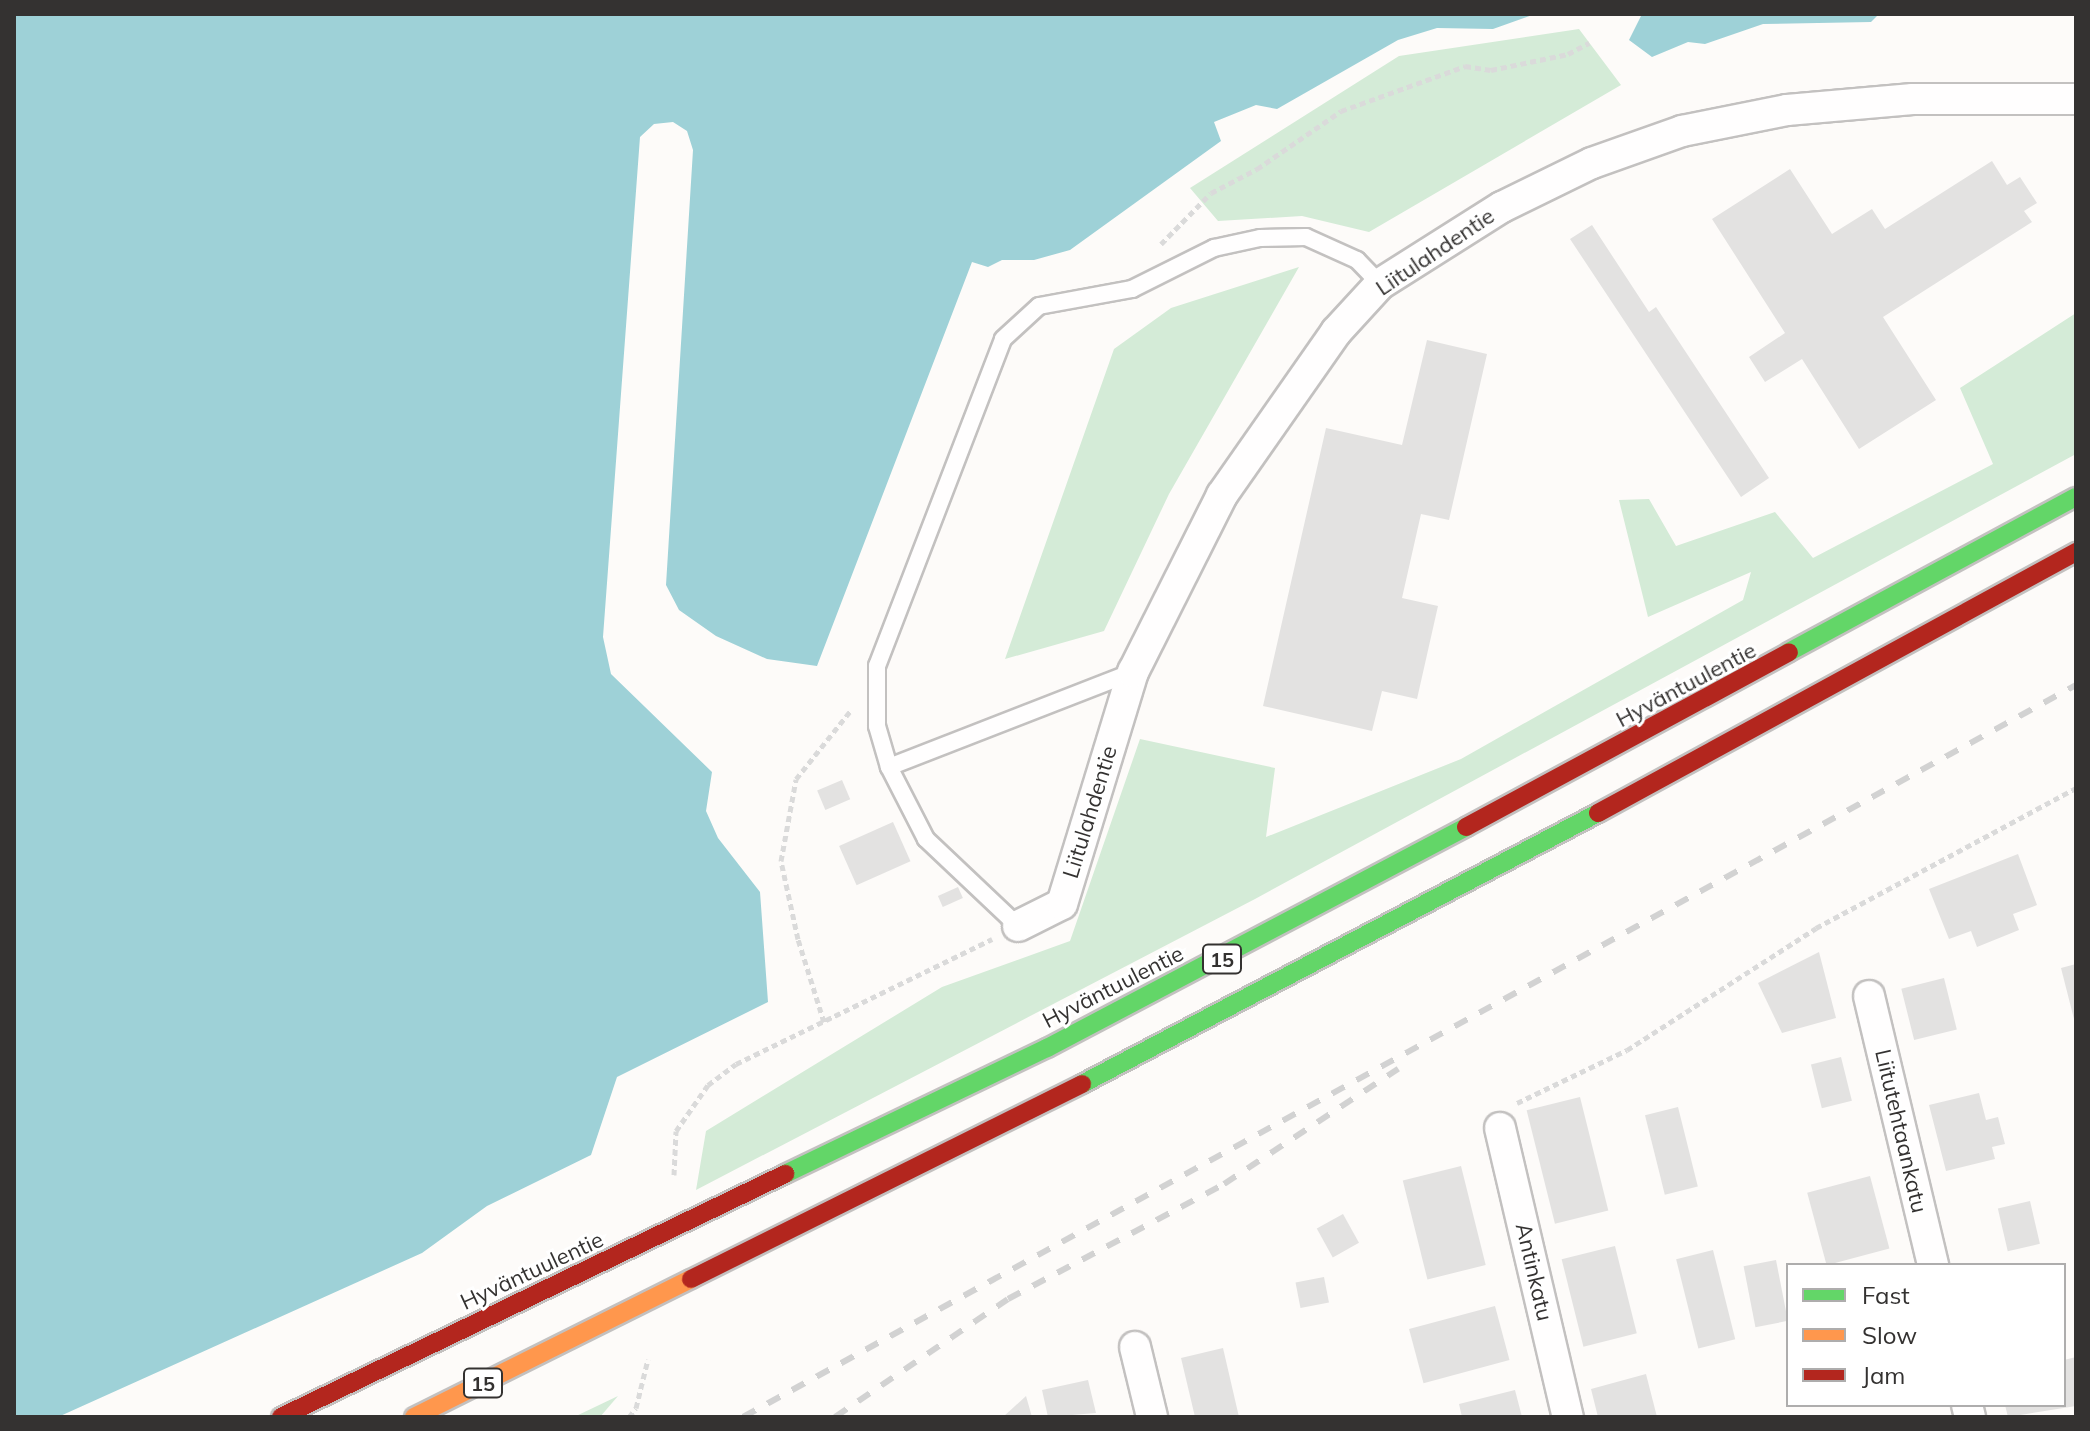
<!DOCTYPE html>
<meta charset="utf-8">
<style>
body{margin:0}
#map{position:relative;width:2090px;height:1431px;overflow:hidden;background:#fdfbf9;font-family:Mulish,sans-serif}
div>[style]{position:absolute}
[style*='--x']{left:calc(var(--x)*1px);top:calc(var(--y)*1px);width:calc(var(--w)*1px);rotate:calc(var(--a)*1deg)}
.green>*{inset:0;background:#d4ebd7}
.water>*{inset:0;background:#9ed1d7}
.building>*{inset:0;background:#e3e2e1;transform-origin:0 0}
.path>*{height:5px;margin-top:-2.5px;transform-origin:0;background:repeating-linear-gradient(90deg,#dadada 0 6px,transparent 0 10px)}
.roads{filter:drop-shadow(2px 0 #c3c1c0) drop-shadow(-2px 0 #c3c1c0) drop-shadow(0 2px #c3c1c0) drop-shadow(0 -2px #c3c1c0)}
.lane>*{height:16px;margin:-8px;padding:0 8px;transform-origin:8px;border-radius:8px;background:#fffefe}
.street>*{height:30px;margin:-15px;padding:0 15px;transform-origin:15px;border-radius:15px;background:#fffefe}
.fast>*{height:18px;margin:-9px;padding:0 9px;transform-origin:9px;border-radius:9px;background:#63d668}
.slow>*{height:18px;margin:-9px;padding:0 9px;transform-origin:9px;border-radius:9px;background:#ff974d}
.jam>*{height:18px;margin:-9px;padding:0 9px;transform-origin:9px;border-radius:9px;background:#b3261e}
.rail>*{height:6px;margin-top:-3px;transform-origin:0;background:repeating-linear-gradient(90deg,#d2d2d2 0 14px,transparent 0 28px)}
span{translate:-50% -50%;white-space:nowrap;text-align:center;line-height:1.15;-webkit-text-stroke:6px #fff;paint-order:stroke}
.shield-label span{padding:2px 6px;background:#fff;border:2px solid;border-radius:6px;-webkit-text-stroke-width:0}
.shield-label{font-size:20px;color:#343231;font-weight:700}
.street-label{font-size:22px;color:#343231}
.frame{position:absolute;inset:0;border:16px solid #343231;pointer-events:none}
.legend{position:absolute;left:1786px;top:1263px;width:280px;height:144px;box-sizing:border-box;background:#fff;border:2px solid #aeadad;margin:0;padding:10px 14px;list-style:none;font-size:24px;color:#343231}
.legend li{display:flex;align-items:center;gap:16px;height:40px}
.legend b{width:40px;border:2px solid #aeadad}
</style>
<div id="map">
<div class="green">
<div style="clip-path:polygon(1579px 29px,1621px 85px,1369px 232px,1302px 216px,1218px 221px,1190px 188px,1399px 56px)"></div>
<div style="clip-path:polygon(1299px 267px,1169px 494px,1104px 631px,1005px 659px,1114px 349px,1171px 308px)"></div>
<div style="clip-path:polygon(2076px 313px,2076px 454px,1255px 899px,696px 1190px,706px 1131px,942px 987px,1070px 941px,1140px 739px,1275px 768px,1266px 837px,1461px 759px,1743px 600px,1751px 572px,1648px 617px,1619px 500px,1649px 499px,1676px 546px,1775px 512px,1813px 558px,1993px 464px,1960px 388px)"></div>
<div style="clip-path:polygon(618px 1396px,600px 1417px,574px 1417px)"></div>
</div>
<div class="water">
<div style="clip-path:polygon(14px 14px,1535px 14px,1493px 29px,1437px 28px,1398px 40px,1277px 109px,1256px 105px,1214px 122px,1221px 141px,1070px 250px,1034px 260px,1002px 260px,988px 267px,972px 262px,817px 666px,767px 659px,716px 636px,679px 610px,666px 585px,693px 150px,687px 131px,673px 122px,654px 124px,640px 137px,603px 637px,611px 674px,712px 772px,706px 811px,718px 838px,760px 892px,768px 1002px,617px 1077px,591px 1155px,487px 1206px,422px 1253px,58px 1417px,14px 1417px)"></div>
<div style="clip-path:polygon(1642px 14px,1879px 14px,1871px 22px,1763px 24px,1705px 44px,1688px 42px,1652px 57px,1629px 40px)"></div>
</div>
<div class="building">
<div style="clip-path:polygon(1992px 161px,2007px 185px,2020px 177px,2037px 203px,2024px 211px,2032px 222px,1883px 317px,1936px 400px,1859px 449px,1802px 359px,1765px 382px,1749px 357px,1785px 333px,1712px 219px,1790px 169px,1832px 234px,1872px 209px,1885px 229px)"></div>
<div style="clip-path:polygon(1592px 225px,1649px 312px,1656px 307px,1769px 478px,1741px 497px,1570px 239px)"></div>
<div style="clip-path:polygon(1427px 340px,1487px 354px,1449px 520px,1421px 514px,1402px 598px,1438px 606px,1417px 699px,1382px 691px,1372px 731px,1263px 706px,1326px 428px,1402px 445px)"></div>
<div style="left:842px;top:780px;width:21px;height:27px;rotate:67deg"></div>
<div style="left:893px;top:822px;width:43px;height:59px;rotate:66deg"></div>
<div style="clip-path:polygon(2018px 854px,2037px 905px,2013px 914px,2019px 930px,1977px 947px,1971px 931px,1949px 939px,1929px 889px)"></div>
<div style="left:958px;top:887px;width:12px;height:22px;rotate:66deg"></div>
<div style="clip-path:polygon(1819px 952px,1836px 1018px,1782px 1033px,1758px 983px)"></div>
<div style="clip-path:polygon(2076px 964px,2076px 1023px,2075px 1023px,2061px 968px)"></div>
<div style="left:1944px;top:978px;width:53px;height:44px;rotate:76deg"></div>
<div style="left:1841px;top:1057px;width:45px;height:31px;rotate:76deg"></div>
<div style="clip-path:polygon(1979px 1093px,1986px 1120px,1998px 1117px,2005px 1144px,1992px 1147px,1995px 1159px,1946px 1171px,1929px 1105px)"></div>
<div style="left:1580px;top:1097px;width:117px;height:55px;rotate:76deg"></div>
<div style="left:1678px;top:1107px;width:82px;height:34px;rotate:76deg"></div>
<div style="left:1461px;top:1166px;width:102px;height:60px;rotate:76deg"></div>
<div style="left:1870px;top:1176px;width:75px;height:65px;rotate:75deg"></div>
<div style="left:2030px;top:1201px;width:44px;height:33px;rotate:77deg"></div>
<div style="left:1343px;top:1214px;width:33px;height:30px;rotate:61deg"></div>
<div style="left:1615px;top:1246px;width:90px;height:55px;rotate:76deg"></div>
<div style="left:1713px;top:1250px;width:92px;height:38px;rotate:76deg"></div>
<div style="left:1776px;top:1260px;width:62px;height:33px;rotate:79deg"></div>
<div style="left:1324px;top:1277px;width:26px;height:29px;rotate:79deg"></div>
<div style="left:1495px;top:1306px;width:56px;height:89px;rotate:75deg"></div>
<div style="clip-path:polygon(1223px 1348px,1239px 1417px,1195px 1417px,1181px 1358px)"></div>
<div style="clip-path:polygon(2076px 1357px,2076px 1406px,2008px 1417px,2005px 1405px,2064px 1405px,2064px 1360px)"></div>
<div style="clip-path:polygon(1646px 1374px,1657px 1417px,1598px 1417px,1591px 1389px)"></div>
<div style="clip-path:polygon(1088px 1380px,1096px 1413px,1048px 1417px,1042px 1390px)"></div>
<div style="clip-path:polygon(1515px 1390px,1522px 1417px,1462px 1417px,1459px 1404px)"></div>
<div style="clip-path:polygon(1026px 1396px,1032px 1417px,1003px 1417px)"></div>
</div>
<div class="path">
<div style="--x:1161;--y:244;--w:71;--a:-45.6"></div>
<div style="--x:1211;--y:193;--w:52;--a:-27.6"></div>
<div style="--x:1257;--y:169;--w:102;--a:-34.6"></div>
<div style="--x:1341;--y:111;--w:132;--a:-19.9"></div>
<div style="--x:1465;--y:66;--w:26;--a:9"></div>
<div style="--x:1491;--y:70;--w:79;--a:-11.7"></div>
<div style="--x:1568;--y:54;--w:24;--a:-28"></div>
<div style="--x:824;--y:1022;--w:87;--a:-107.4"></div>
<div style="--x:798;--y:939;--w:80;--a:-102.3"></div>
<div style="--x:781;--y:861;--w:83;--a:-79.6"></div>
<div style="--x:796;--y:779;--w:88;--a:-51.4"></div>
<div style="--x:1517;--y:1103;--w:122;--a:-25.7"></div>
<div style="--x:1627;--y:1050;--w:225;--a:-32.8"></div>
<div style="--x:1816;--y:928;--w:295;--a:-28.3"></div>
<div style="--x:674;--y:1175;--w:44;--a:-87.4"></div>
<div style="--x:676;--y:1131;--w:56;--a:-55.2"></div>
<div style="--x:708;--y:1085;--w:35;--a:-37"></div>
<div style="--x:736;--y:1064;--w:285;--a:-26"></div>
<div style="--x:629;--y:1417;--w:11;--a:-52"></div>
<div style="--x:636;--y:1408;--w:50;--a:-76.2"></div>
</div>
<div class="roads">
<div class="lane">
<div style="--x:889;--y:767;--w:262;--a:-21.3"></div>
<div style="--x:1018;--y:926;--w:127;--a:-136.6"></div>
<div style="--x:926;--y:839;--w:81;--a:-117.2"></div>
<div style="--x:889;--y:767;--w:43;--a:-106.3"></div>
<div style="--x:877;--y:726;--w:60;--a:-90"></div>
<div style="--x:877;--y:666;--w:350;--a:-68.9"></div>
<div style="--x:1003;--y:339;--w:49;--a:-42.5"></div>
<div style="--x:1039;--y:306;--w:95;--a:-10.4"></div>
<div style="--x:1132;--y:289;--w:92;--a:-26.6"></div>
<div style="--x:1214;--y:248;--w:47;--a:-12.3"></div>
<div style="--x:1260;--y:238;--w:46;--a:-1.2"></div>
<div style="--x:1306;--y:237;--w:56;--a:24.3"></div>
<div style="--x:1357;--y:260;--w:33;--a:46"></div>
</div>
<div class="street">
<div style="--x:1018;--y:926;--w:49;--a:-26.6"></div>
<div style="--x:1062;--y:904;--w:243;--a:-73"></div>
<div style="--x:1133;--y:672;--w:198;--a:-63.3"></div>
<div style="--x:1222;--y:495;--w:199;--a:-55"></div>
<div style="--x:1336;--y:332;--w:65;--a:-47.5"></div>
<div style="--x:1380;--y:284;--w:144;--a:-32.3"></div>
<div style="--x:1502;--y:207;--w:100;--a:-26.1"></div>
<div style="--x:1592;--y:163;--w:96;--a:-19.6"></div>
<div style="--x:1682;--y:131;--w:107;--a:-11.3"></div>
<div style="--x:1787;--y:110;--w:126;--a:-5"></div>
<div style="--x:1913;--y:99;--w:163;--a:0"></div>
<div style="--x:1869;--y:996;--w:277;--a:76.6"></div>
<div style="--x:1500;--y:1128;--w:297;--a:76.8"></div>
<div style="--x:1135;--y:1347;--w:72;--a:76.3"></div>
<div style="--x:1967;--y:1405;--w:12;--a:76"></div>
</div>
<div class="fast">
<div style="--x:1789;--y:652;--w:326;--a:-28.4"></div>
<div style="--x:1082;--y:1084;--w:583;--a:-27.71"></div>
<div style="--x:785;--y:1174;--w:291;--a:-25.7"></div>
<div style="--x:1047;--y:1048;--w:474;--a:-27.8"></div>
</div>
<div class="slow">
<div style="--x:414;--y:1417;--w:309;--a:-26.5"></div>
</div>
<div class="jam">
<div style="--x:1598;--y:813;--w:545;--a:-28.64"></div>
<div style="--x:1466;--y:827;--w:367;--a:-28.4"></div>
<div style="--x:691;--y:1279;--w:437;--a:-26.5"></div>
<div style="--x:281;--y:1417;--w:560;--a:-25.74"></div>
</div>
</div>
<div class="rail">
<div style="--x:743;--y:1417;--w:1521;--a:-28.77"></div>
<div style="--x:835;--y:1417;--w:209;--a:-34.3"></div>
<div style="--x:1008;--y:1299;--w:245;--a:-28"></div>
<div style="--x:1224;--y:1184;--w:209;--a:-33.5"></div>
</div>
<div class="shield-label">
<span style="left:1222px;top:959px">15</span>
<span style="left:483px;top:1383px">15</span>
</div>
<div class="street-label">
<span style="left:1435px;top:252px;rotate:-34deg">Liitulahdentie</span>
<span style="left:1686px;top:685px;rotate:-28deg">Hyväntuulentie</span>
<span style="left:1090px;top:812px;rotate:-73deg">Liitulahdentie</span>
<span style="left:1113px;top:987px;rotate:-27deg">Hyväntuulentie</span>
<span style="left:1901px;top:1131px;rotate:77deg">Liitutehtaankatu</span>
<span style="left:532px;top:1271px;rotate:-25deg">Hyväntuulentie</span>
<span style="left:1534px;top:1272px;rotate:77deg">Antinkatu</span>
</div>
<div class="frame"></div>
<ul class="legend">
<li><b style="height:10px;background:#63d668"></b>Fast</li>
<li><b style="height:10px;background:#ff974d"></b>Slow</li>
<li><b style="height:10px;background:#b3261e"></b>Jam</li>
</ul>
</div>
